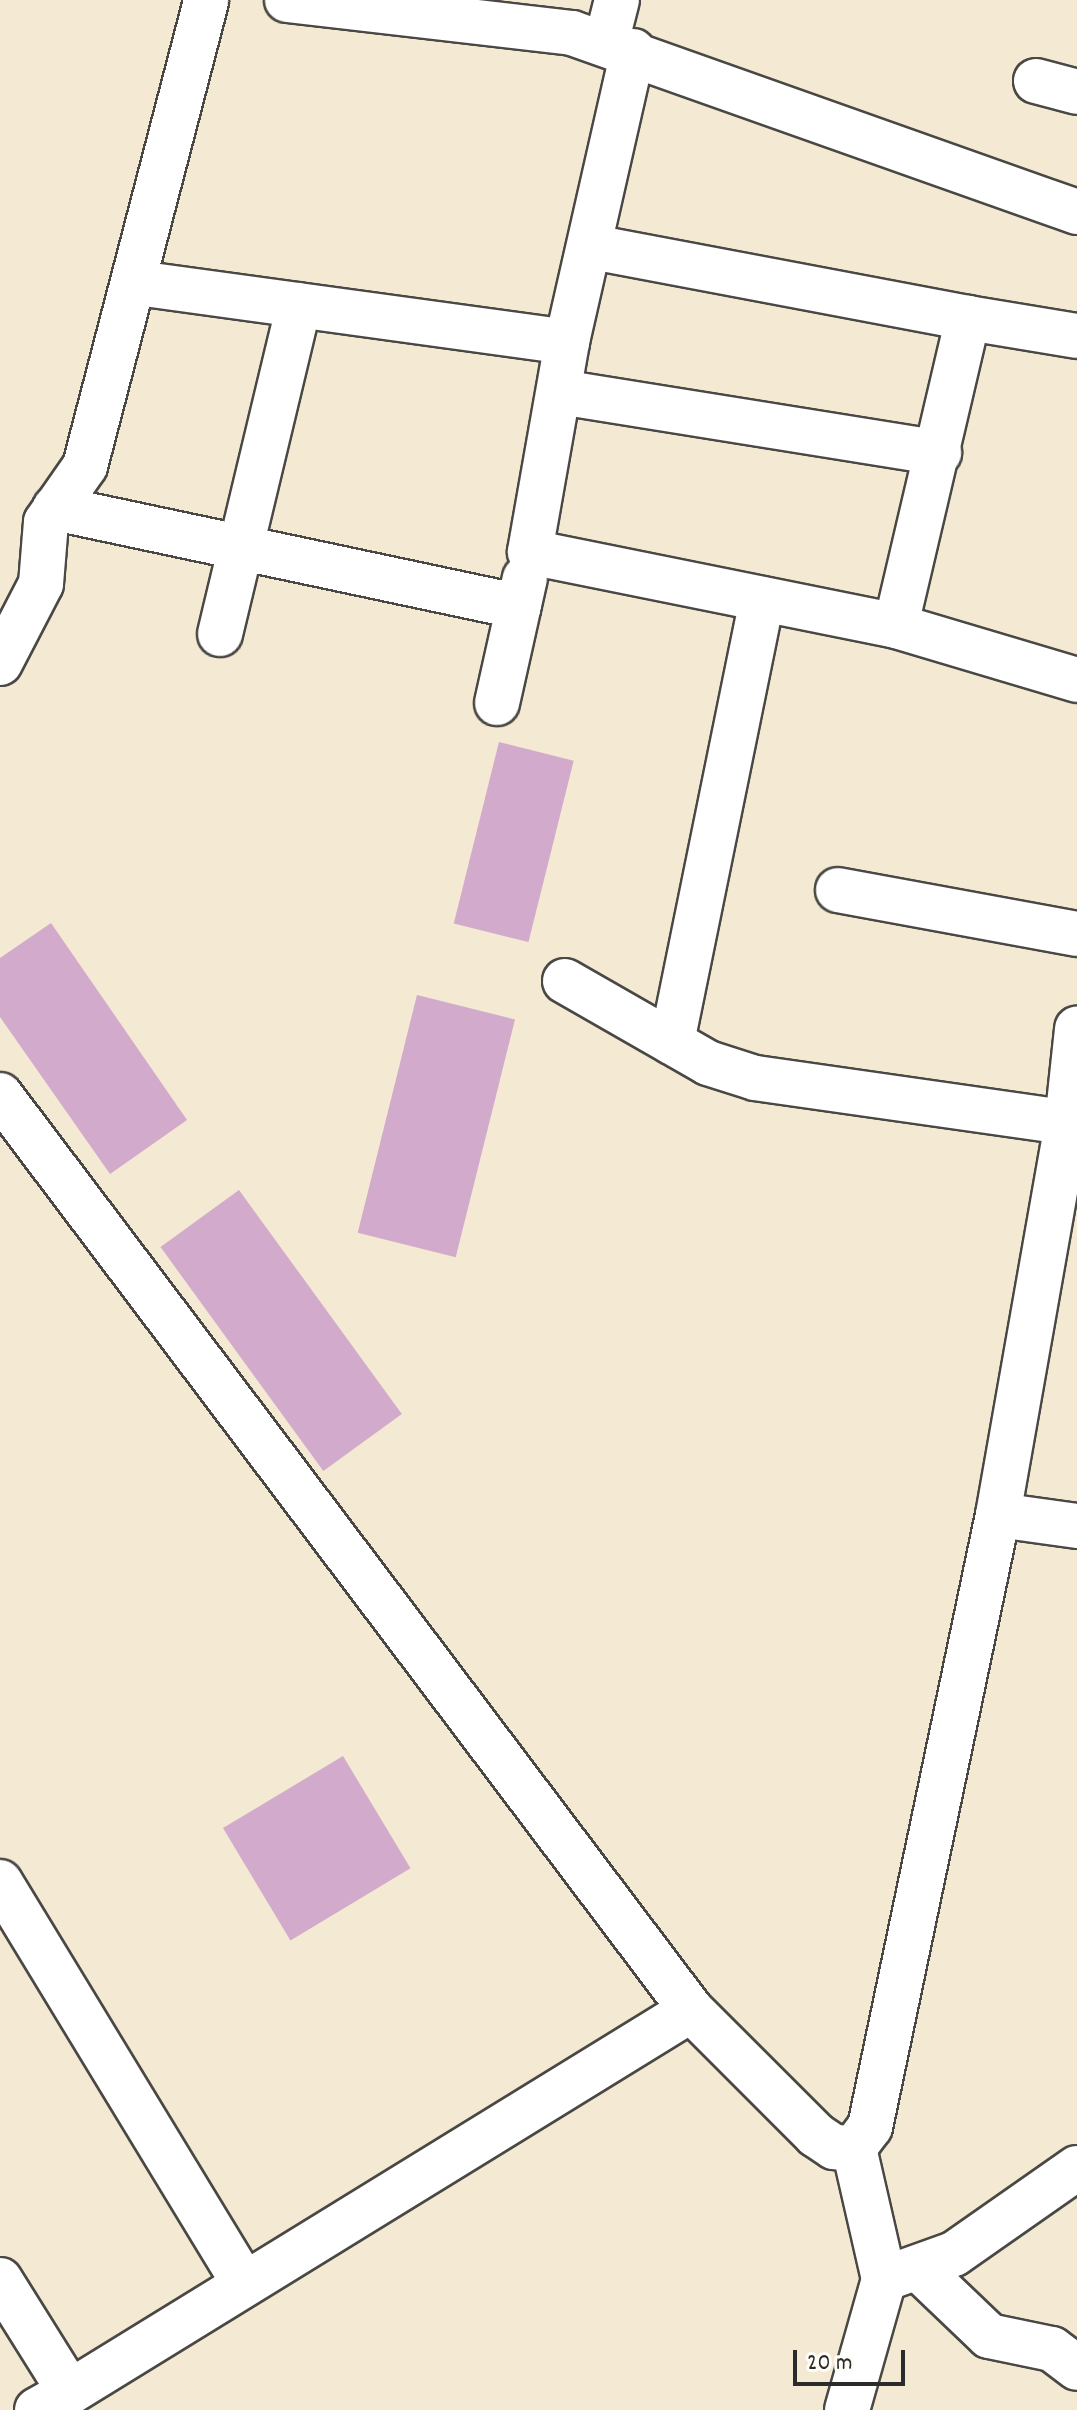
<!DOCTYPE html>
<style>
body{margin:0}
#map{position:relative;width:1077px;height:2410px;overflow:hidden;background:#f4e9d2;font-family:Dekko,sans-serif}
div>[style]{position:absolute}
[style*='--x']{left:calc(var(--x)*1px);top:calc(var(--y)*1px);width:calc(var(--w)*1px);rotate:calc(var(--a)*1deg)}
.building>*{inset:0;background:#d2aacb;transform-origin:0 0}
.roads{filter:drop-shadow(2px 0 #494844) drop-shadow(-2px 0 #494844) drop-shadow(0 2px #494844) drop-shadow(0 -2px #494844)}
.minor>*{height:44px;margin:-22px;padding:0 22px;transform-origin:22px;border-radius:22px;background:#fff}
span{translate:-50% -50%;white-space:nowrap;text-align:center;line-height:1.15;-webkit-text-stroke:7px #fdfcf7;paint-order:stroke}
.scale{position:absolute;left:793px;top:2350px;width:112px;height:36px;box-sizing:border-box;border:4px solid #2b2b2b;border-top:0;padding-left:10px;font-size:24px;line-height:28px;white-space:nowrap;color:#2b2b2b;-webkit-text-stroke:6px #fdfcf7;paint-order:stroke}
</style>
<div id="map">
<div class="building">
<div style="left:499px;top:742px;width:77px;height:187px;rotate:14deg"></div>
<div style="clip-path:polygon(51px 923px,187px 1120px,110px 1174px,0 1017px,0 958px)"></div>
<div style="left:417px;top:995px;width:101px;height:245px;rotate:14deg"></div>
<div style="left:239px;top:1190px;width:277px;height:97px;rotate:54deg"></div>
<div style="left:343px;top:1756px;width:131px;height:140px;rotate:59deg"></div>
</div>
<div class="roads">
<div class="minor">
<div style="--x:287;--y:0;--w:287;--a:6.6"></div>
<div style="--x:572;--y:33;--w:536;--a:19.52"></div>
<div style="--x:606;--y:43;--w:44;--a:-75.7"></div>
<div style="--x:633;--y:51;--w:298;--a:102.8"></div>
<div style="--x:567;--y:342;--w:213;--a:100"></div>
<div style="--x:530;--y:552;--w:373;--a:11.4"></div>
<div style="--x:896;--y:626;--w:189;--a:16.6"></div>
<div style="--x:1036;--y:81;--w:42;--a:15"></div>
<div style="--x:592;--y:247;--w:383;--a:10.7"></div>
<div style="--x:968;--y:318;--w:316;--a:103.2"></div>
<div style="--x:137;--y:283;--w:434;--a:7.8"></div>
<div style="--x:968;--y:318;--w:110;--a:9.4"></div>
<div style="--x:560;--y:392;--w:384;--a:9.1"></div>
<div style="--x:55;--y:508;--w:474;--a:12"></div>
<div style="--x:220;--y:634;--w:338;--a:-76.5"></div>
<div style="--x:0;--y:663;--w:89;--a:-62.6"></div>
<div style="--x:41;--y:584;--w:62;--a:-85.4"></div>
<div style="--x:46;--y:522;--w:68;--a:-55.1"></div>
<div style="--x:85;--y:466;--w:481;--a:-75.4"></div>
<div style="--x:497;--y:703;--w:128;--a:-77.4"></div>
<div style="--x:838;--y:890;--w:243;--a:10.4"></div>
<div style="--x:565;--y:981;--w:165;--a:29.8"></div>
<div style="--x:708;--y:1063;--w:49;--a:17.7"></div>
<div style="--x:755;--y:1078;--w:325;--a:8.1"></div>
<div style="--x:672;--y:1042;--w:452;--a:-78.5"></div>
<div style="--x:0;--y:1095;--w:1147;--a:52.94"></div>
<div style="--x:691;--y:2010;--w:177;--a:45"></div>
<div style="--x:816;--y:2135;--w:22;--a:34"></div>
<div style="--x:834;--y:2147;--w:20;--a:3"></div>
<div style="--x:854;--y:2148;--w:26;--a:-53"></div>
<div style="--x:870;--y:2127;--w:625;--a:-78.19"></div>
<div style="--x:998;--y:1515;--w:398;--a:-80"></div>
<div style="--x:1067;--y:1123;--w:95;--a:-83.9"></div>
<div style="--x:998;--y:1515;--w:80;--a:7.9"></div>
<div style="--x:0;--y:1882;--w:467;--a:58.7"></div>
<div style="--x:919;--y:2269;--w:97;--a:43.7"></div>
<div style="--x:989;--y:2336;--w:64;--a:11.7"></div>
<div style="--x:1052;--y:2349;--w:31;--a:37"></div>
<div style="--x:884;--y:2279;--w:74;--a:-19.7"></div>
<div style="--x:954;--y:2254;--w:150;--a:-35"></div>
<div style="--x:0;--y:2280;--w:132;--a:58"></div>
<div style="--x:70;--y:2392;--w:729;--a:-31.6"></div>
<div style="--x:37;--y:2410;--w:38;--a:-29"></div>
<div style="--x:847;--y:2410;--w:136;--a:-74.2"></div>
<div style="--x:884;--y:2279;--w:134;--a:-102.9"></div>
</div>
</div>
<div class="scale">20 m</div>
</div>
